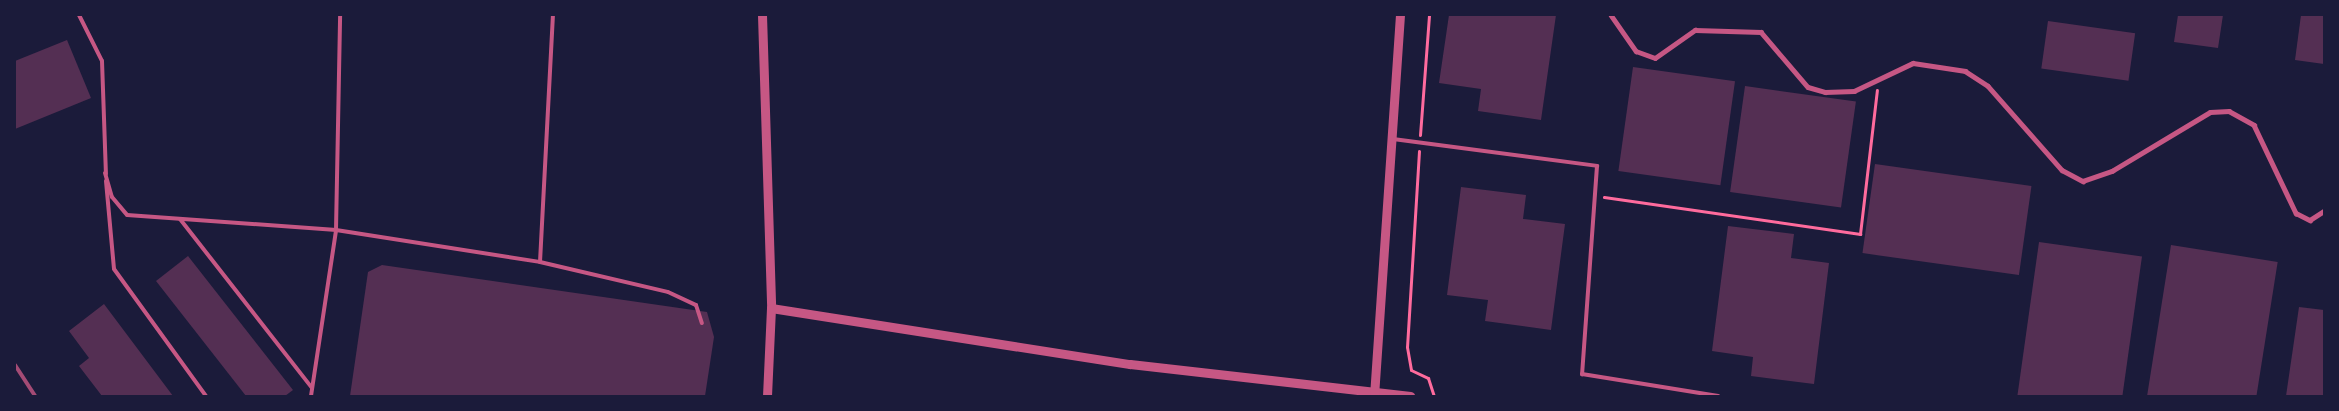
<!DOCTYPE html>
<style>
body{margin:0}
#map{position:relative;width:2339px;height:411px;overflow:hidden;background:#1b1b3a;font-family:Helvetica,sans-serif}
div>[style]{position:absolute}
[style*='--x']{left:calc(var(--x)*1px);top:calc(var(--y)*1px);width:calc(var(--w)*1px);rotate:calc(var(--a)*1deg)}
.building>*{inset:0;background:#542f53;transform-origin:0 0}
.path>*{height:3px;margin:-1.5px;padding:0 1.5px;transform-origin:1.5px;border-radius:1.5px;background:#ff6b9d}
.service>*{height:4px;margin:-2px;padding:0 2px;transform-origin:2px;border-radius:2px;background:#c65784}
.pedestrian>*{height:4.5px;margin:-2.25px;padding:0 2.25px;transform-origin:2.25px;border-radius:2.25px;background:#c65784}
.tertiary>*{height:9px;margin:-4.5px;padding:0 4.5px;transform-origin:4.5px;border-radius:4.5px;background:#c65784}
.rail>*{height:4px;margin:-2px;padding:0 2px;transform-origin:2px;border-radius:2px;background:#a44b75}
span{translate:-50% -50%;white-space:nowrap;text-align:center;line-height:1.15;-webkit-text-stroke:4px #1b1b3a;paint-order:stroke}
.frame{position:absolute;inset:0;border:16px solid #1b1b3a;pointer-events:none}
</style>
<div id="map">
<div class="building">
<div style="clip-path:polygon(1449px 15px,1556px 15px,1541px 120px,1478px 111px,1481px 89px,1439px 83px)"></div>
<div style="clip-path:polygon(2178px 15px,2223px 15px,2218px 48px,2174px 42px)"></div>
<div style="clip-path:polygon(2301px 15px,2324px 15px,2324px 64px,2295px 60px)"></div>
<div style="left:2048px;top:21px;width:88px;height:48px;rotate:8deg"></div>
<div style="clip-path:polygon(67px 40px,91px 98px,15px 129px,15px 61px)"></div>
<div style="left:1633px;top:67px;width:103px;height:105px;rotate:8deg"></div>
<div style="left:1745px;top:86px;width:112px;height:107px;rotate:8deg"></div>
<div style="left:1875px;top:164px;width:158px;height:90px;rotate:8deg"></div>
<div style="clip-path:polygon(1461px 187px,1526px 195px,1523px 219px,1565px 224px,1551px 330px,1485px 321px,1488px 300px,1447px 295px)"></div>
<div style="clip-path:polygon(1728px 226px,1794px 234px,1791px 258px,1829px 263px,1814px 384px,1751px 376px,1753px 357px,1712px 351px)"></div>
<div style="left:2039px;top:242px;width:104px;height:155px;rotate:8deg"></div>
<div style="left:2171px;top:245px;width:108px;height:153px;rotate:9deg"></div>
<div style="clip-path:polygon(188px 256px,293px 390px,285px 396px,246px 396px,156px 281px)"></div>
<div style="clip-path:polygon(382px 265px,707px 312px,714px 337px,705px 396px,350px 396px,368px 272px)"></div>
<div style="clip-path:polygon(104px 304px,173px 396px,102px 396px,79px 366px,89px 358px,69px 331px)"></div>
<div style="clip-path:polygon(2299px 307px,2324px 310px,2324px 396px,2286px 396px)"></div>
</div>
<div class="path">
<div style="--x:1420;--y:135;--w:120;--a:-85.7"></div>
<div style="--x:1419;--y:151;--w:196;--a:93.5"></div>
<div style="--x:1407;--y:347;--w:23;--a:80"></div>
<div style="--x:1411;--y:370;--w:19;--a:25"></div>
<div style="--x:1428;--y:378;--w:19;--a:72"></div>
<div style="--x:1604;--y:197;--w:259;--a:8.2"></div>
<div style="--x:1860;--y:234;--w:145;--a:-83.3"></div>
</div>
<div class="service">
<div style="--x:79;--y:15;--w:51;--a:63.4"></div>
<div style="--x:102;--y:61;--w:113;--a:88"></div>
<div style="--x:1393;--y:139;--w:206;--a:7.5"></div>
<div style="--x:1597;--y:166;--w:209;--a:94.1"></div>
<div style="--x:1582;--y:374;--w:138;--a:9.2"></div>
<div style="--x:105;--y:173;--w:25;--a:74"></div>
<div style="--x:112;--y:197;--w:23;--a:50"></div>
<div style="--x:127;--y:215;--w:210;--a:4.1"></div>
<div style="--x:336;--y:230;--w:206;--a:8.9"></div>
<div style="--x:540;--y:262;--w:131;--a:13.2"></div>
<div style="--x:668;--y:292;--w:31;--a:25"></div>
<div style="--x:696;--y:305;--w:19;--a:72"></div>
<div style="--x:106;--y:181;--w:88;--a:84.8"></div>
<div style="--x:114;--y:269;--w:157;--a:54.1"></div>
<div style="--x:180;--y:219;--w:214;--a:52"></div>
<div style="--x:540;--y:262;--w:247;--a:-87"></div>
<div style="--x:311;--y:396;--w:168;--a:-81.4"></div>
<div style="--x:336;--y:230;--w:215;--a:-88.9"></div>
</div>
<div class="pedestrian">
<div style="--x:1611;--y:15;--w:44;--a:55.2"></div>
<div style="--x:1636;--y:51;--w:20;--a:20"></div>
<div style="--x:1655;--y:58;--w:49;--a:-35"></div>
<div style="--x:1695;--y:30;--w:66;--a:1.7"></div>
<div style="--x:1761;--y:32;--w:72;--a:49.5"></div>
<div style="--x:1808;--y:87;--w:18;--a:16"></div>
<div style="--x:1825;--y:92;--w:29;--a:-2"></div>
<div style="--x:1854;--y:91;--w:65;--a:-25.4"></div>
<div style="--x:1913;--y:63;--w:53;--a:8.7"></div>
<div style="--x:1965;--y:71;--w:27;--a:33"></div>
<div style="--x:1988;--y:86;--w:112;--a:48.6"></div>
<div style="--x:2062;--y:170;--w:24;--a:28"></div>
<div style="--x:2083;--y:181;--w:31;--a:-19"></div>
<div style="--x:2112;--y:171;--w:114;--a:-31"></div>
<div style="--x:2210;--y:112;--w:19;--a:-3"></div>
<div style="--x:2229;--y:111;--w:29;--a:29"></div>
<div style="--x:2254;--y:125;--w:98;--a:64.5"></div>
<div style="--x:2296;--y:213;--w:16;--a:27"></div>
<div style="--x:2310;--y:220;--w:17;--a:-33"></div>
</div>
<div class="tertiary">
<div style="--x:762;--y:15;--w:293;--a:88.2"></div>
<div style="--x:771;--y:308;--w:88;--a:92.6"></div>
<div style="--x:771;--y:308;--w:363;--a:8.9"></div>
<div style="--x:1130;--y:364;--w:282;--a:6.5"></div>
<div style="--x:1374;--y:396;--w:382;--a:-86.1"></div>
</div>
<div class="rail">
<div style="--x:15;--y:365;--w:37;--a:57"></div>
</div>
<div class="frame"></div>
</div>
